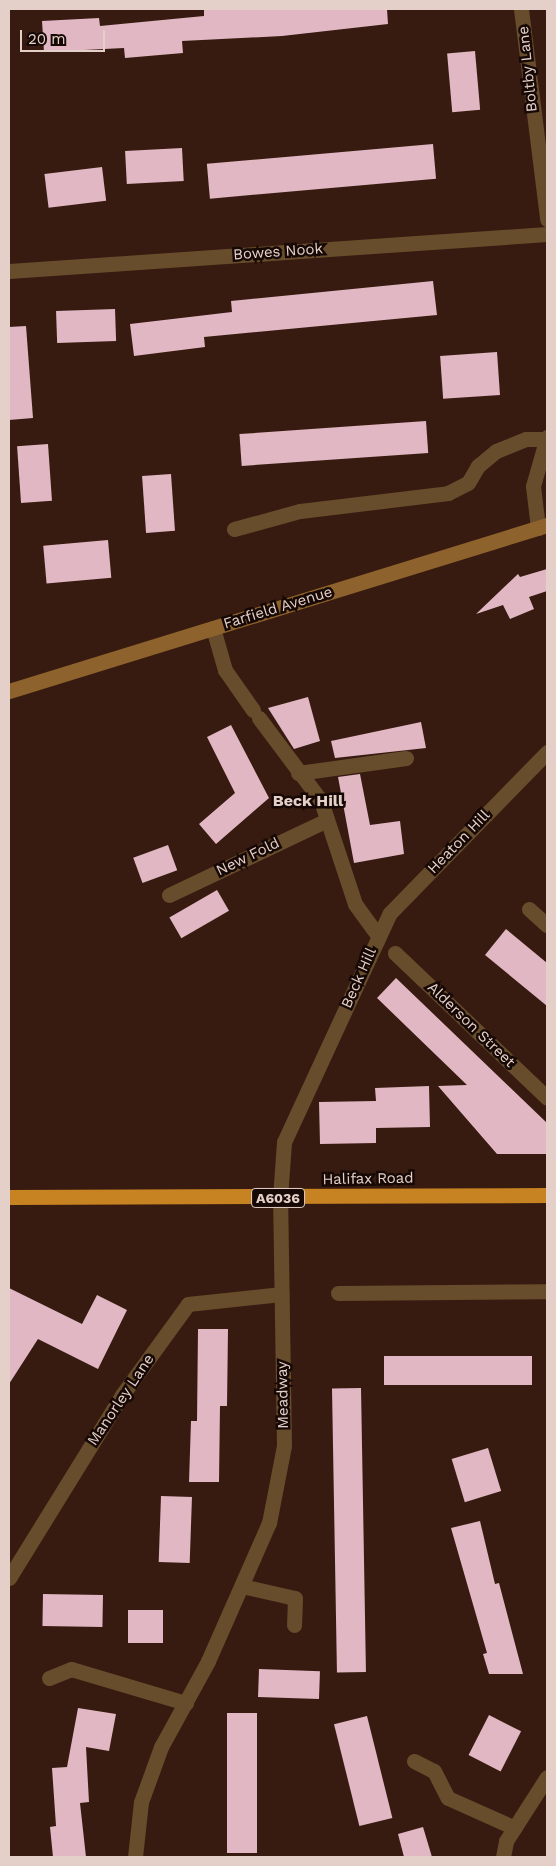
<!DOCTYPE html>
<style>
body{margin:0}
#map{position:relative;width:556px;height:1866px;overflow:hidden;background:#381b10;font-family:"Work Sans",sans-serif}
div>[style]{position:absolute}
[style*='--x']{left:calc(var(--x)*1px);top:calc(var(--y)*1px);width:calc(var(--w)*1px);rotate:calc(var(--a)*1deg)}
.building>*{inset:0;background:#e0b7c3;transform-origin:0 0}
.street>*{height:15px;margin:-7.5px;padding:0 7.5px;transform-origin:7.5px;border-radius:7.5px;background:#684d2c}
.secondary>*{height:15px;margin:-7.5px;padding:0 7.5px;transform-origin:7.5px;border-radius:7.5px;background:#8e622c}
.highway>*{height:15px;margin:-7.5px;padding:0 7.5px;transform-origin:7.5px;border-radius:7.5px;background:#c78221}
span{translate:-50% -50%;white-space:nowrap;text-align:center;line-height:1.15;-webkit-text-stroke:5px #160905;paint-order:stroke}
.shield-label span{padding:1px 4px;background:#160905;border:1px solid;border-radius:4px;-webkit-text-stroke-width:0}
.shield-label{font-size:14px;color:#e5d0c9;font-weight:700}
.street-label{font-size:15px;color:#e5d0c9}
.neighbourhood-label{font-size:16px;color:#e5d0c9;font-weight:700}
.frame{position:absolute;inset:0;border:10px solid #e5d0c9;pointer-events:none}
.scale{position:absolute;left:20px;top:30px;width:85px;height:22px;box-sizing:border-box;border:2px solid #e5d0c9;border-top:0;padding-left:6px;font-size:15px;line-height:18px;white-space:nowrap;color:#e5d0c9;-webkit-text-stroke:4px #160905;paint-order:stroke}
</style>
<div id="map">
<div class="building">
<div style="clip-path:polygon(387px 9px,388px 24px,282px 36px,182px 41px,183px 53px,125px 58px,124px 48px,44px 52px,42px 21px,99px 18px,100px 26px,204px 16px,204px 10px)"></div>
<div style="left:475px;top:51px;width:59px;height:28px;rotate:85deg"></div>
<div style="left:433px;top:144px;width:35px;height:227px;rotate:85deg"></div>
<div style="left:182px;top:148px;width:33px;height:57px;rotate:87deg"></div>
<div style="left:102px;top:167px;width:34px;height:58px;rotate:83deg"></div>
<div style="clip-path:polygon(433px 281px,437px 315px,204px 337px,205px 347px,134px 356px,130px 324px,232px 312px,231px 301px)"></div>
<div style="left:115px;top:309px;width:32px;height:59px;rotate:88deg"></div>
<div style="clip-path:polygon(26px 326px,33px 418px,9px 420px,9px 327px)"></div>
<div style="left:497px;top:352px;width:43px;height:57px;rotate:86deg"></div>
<div style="left:426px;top:421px;width:32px;height:187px;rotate:86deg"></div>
<div style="left:48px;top:444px;width:57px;height:31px;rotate:86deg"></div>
<div style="left:171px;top:474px;width:57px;height:29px;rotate:86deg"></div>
<div style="left:108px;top:540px;width:38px;height:65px;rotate:85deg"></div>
<div style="clip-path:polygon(547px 569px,547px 591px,529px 597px,534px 609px,510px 619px,503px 605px,476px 614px,518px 574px,520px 577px)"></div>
<div style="clip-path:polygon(308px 697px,320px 741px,294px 749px,268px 708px)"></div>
<div style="clip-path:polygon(421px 722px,426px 748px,335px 758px,331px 741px)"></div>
<div style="clip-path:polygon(231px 725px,269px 798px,216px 844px,199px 824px,235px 793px,207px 737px)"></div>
<div style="clip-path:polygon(360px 774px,370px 825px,400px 821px,404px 854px,354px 863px,338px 777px)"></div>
<div style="left:168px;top:845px;width:27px;height:37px;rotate:70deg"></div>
<div style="left:217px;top:890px;width:24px;height:55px;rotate:60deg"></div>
<div style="clip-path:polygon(506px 929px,547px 963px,547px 1006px,485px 955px)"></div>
<div style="clip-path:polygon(396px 978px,547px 1123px,547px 1154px,497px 1154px,438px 1086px,467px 1085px,377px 998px)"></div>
<div style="clip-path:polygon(429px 1086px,430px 1127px,376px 1128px,376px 1143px,320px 1144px,319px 1102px,376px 1101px,375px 1088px)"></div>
<div style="clip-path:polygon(9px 1288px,82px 1324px,97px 1295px,127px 1310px,98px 1369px,38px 1339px,9px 1384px)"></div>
<div style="clip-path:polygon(198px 1329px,228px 1329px,227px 1406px,220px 1406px,219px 1482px,189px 1482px,191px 1421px,197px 1421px)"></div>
<div style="left:384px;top:1356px;width:148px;height:29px"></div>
<div style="left:361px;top:1388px;width:284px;height:29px;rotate:89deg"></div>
<div style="left:488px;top:1448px;width:45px;height:38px;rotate:73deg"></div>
<div style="left:161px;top:1496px;width:31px;height:66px;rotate:2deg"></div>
<div style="clip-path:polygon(480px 1521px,495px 1584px,499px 1583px,523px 1674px,489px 1674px,483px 1654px,487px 1653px,451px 1528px)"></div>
<div style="left:43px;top:1594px;width:60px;height:32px;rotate:1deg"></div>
<div style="left:128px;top:1610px;width:35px;height:33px"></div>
<div style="left:259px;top:1669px;width:61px;height:28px;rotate:2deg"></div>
<div style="clip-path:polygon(78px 1708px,116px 1714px,109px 1751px,86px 1747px,89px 1802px,80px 1803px,86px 1857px,53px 1857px,50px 1827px,56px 1826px,52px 1768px,67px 1767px)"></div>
<div style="left:227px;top:1713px;width:30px;height:140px"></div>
<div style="left:489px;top:1715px;width:36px;height:45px;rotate:27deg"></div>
<div style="left:367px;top:1716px;width:105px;height:34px;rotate:76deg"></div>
<div style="clip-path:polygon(423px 1827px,432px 1857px,404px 1857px,398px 1834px)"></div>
</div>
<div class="street">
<div style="--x:521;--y:9;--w:212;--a:82.9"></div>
<div style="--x:9;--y:271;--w:539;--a:-3.93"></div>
<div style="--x:538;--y:528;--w:42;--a:-96.8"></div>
<div style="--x:533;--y:486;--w:51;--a:-74.1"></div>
<div style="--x:234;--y:529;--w:68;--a:-15.3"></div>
<div style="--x:300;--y:511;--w:149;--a:-6.9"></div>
<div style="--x:448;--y:493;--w:22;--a:-27"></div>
<div style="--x:468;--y:483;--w:20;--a:-60"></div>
<div style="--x:478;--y:466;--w:23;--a:-40"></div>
<div style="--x:496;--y:451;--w:32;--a:-22"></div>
<div style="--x:526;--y:439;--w:20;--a:0"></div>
<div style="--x:213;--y:628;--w:44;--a:74.1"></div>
<div style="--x:225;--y:670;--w:49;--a:55"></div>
<div style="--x:259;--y:718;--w:104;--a:53.2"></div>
<div style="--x:321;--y:801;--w:108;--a:71.7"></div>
<div style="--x:355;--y:904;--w:39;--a:54"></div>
<div style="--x:298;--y:773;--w:109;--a:-7.9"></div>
<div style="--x:169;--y:895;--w:175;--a:-25.4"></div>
<div style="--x:529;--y:909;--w:24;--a:42"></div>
<div style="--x:395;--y:953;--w:210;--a:43.6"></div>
<div style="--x:338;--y:1293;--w:209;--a:-0.5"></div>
<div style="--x:9;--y:1578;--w:215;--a:-58.3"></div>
<div style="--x:122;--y:1395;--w:112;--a:-54"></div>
<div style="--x:188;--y:1304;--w:94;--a:-6.1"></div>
<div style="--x:242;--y:1586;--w:54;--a:12.8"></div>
<div style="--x:295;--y:1598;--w:27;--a:92"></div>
<div style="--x:49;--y:1678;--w:24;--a:-22"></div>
<div style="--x:71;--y:1669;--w:120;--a:16.5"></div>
<div style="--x:414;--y:1761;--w:22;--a:27"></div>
<div style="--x:434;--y:1771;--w:30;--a:63"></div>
<div style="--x:448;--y:1798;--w:73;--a:24.1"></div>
<div style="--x:135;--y:1857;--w:55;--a:-83.8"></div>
<div style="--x:141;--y:1802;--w:59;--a:-70"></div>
<div style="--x:161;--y:1747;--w:98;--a:-61.3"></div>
<div style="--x:208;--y:1661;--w:151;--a:-66.2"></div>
<div style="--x:269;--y:1523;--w:78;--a:-79"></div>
<div style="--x:284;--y:1446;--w:248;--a:-90.9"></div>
<div style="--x:280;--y:1198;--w:56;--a:-85.9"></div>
<div style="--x:284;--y:1142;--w:252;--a:-65.2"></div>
<div style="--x:390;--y:913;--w:225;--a:-45.7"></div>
<div style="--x:503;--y:1857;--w:16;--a:-79"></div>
<div style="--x:506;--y:1841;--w:76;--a:-57.4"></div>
</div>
<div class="secondary">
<div style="--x:9;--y:691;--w:563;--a:-17.15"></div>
</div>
<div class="highway">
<div style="--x:9;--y:1197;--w:538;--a:-0.21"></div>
</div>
<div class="shield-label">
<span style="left:278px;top:1198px">A6036</span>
</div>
<div class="street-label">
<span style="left:528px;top:69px;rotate:-96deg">Boltby Lane</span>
<span style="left:278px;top:252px;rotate:-4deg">Bowes Nook</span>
<span style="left:278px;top:608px;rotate:-17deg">Farfield Avenue</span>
<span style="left:459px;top:842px;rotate:-46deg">Heaton Hill</span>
<span style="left:248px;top:857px;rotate:-26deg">New Fold</span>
<span style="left:359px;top:978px;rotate:-66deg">Beck Hill</span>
<span style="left:471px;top:1025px;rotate:44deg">Alderson Street</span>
<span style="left:368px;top:1179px;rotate:-1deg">Halifax Road</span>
<span style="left:283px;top:1395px;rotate:-91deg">Meadway</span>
<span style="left:121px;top:1400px;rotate:-56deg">Manorley Lane</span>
</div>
<div class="neighbourhood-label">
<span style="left:308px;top:801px">Beck Hill</span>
</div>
<div class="frame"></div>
<div class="scale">20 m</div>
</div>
